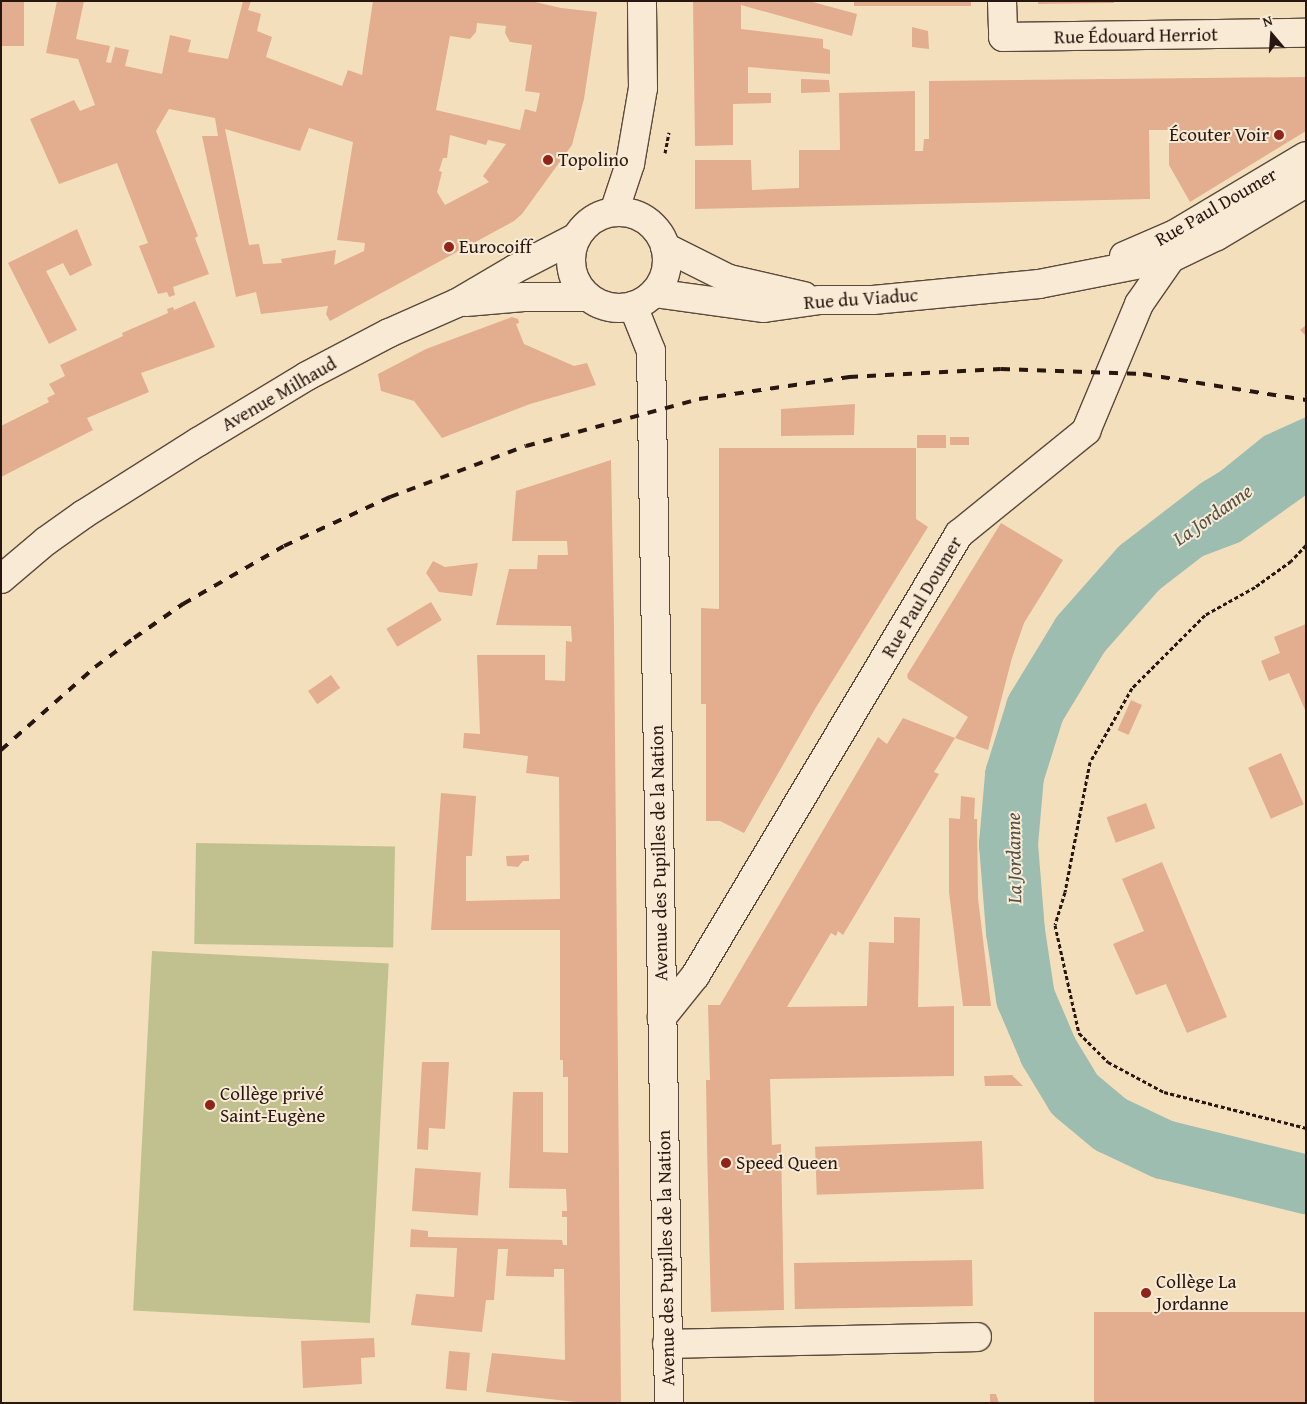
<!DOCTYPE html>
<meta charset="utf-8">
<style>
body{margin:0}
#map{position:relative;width:1307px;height:1404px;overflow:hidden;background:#f4dfbd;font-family:"Gentium Book Plus",serif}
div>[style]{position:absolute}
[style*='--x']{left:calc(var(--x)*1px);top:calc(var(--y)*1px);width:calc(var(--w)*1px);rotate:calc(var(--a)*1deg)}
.green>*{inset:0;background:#c0c18e;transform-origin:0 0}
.water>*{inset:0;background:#9cbdaf}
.river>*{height:59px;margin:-29.5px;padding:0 29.5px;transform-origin:29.5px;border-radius:29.5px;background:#9cbdaf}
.building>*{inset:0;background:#e3ad8f;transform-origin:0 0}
.path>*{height:3px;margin-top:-1.5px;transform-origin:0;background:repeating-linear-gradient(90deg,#281710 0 4px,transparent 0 6.5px)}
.roads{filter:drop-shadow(1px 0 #5b493b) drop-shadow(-1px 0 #5b493b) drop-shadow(0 1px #5b493b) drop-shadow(0 -1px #5b493b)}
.street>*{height:28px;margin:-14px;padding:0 14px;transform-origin:14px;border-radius:14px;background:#f8ead4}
.secondary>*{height:28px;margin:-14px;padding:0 14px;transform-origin:14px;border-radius:14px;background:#f8ead4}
.secondary>.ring{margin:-14px;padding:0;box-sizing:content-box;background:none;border:28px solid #f8ead4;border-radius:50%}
.rail>*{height:4px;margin-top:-2px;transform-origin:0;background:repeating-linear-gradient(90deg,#281710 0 9px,transparent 0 18px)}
.dots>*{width:14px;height:14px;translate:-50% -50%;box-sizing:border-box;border:2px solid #f8ead4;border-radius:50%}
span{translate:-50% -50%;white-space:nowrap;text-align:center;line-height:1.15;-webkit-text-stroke:4px #f8ead4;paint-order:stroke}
.street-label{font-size:19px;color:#281710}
.poi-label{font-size:19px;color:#281710}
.right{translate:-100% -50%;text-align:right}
.left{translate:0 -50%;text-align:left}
.water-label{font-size:20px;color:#515148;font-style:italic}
.frame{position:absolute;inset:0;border:2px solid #281710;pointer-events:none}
.north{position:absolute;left:1247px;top:10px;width:50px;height:50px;-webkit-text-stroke:4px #f8ead4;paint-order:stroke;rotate:342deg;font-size:14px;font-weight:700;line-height:20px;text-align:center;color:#281710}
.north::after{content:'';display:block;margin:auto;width:18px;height:22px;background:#281710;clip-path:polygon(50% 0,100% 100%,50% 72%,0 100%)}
</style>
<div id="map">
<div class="green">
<div style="left:196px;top:843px;width:199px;height:101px;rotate:1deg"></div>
<div style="left:152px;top:951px;width:237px;height:360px;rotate:3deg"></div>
</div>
<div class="water">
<div style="clip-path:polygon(1306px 417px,1306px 495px,1240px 542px,1121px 587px,1175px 508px,1264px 436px)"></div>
</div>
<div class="river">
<div style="--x:1306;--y:453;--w:104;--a:148.8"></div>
<div style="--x:1217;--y:507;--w:98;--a:142.4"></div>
<div style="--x:1139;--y:567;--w:89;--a:131.4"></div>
<div style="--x:1080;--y:634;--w:87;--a:121.3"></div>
<div style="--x:1035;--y:708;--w:70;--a:107.4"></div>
<div style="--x:1014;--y:775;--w:69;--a:95"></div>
<div style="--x:1008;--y:844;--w:87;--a:85.4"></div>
<div style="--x:1015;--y:931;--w:67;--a:81.4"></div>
<div style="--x:1025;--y:997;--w:59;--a:66.9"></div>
<div style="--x:1048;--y:1051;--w:50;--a:58.8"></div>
<div style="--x:1074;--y:1094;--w:47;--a:39.8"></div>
<div style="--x:1110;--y:1124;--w:59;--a:25.3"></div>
<div style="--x:1163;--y:1149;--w:147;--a:13.8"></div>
</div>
<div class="building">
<div style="left:1px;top:1px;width:23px;height:45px"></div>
<div style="clip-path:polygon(evenodd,57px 1px,84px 1px,76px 39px,110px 46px,106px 62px,111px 63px,115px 47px,129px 50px,125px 66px,162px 74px,170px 35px,191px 40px,188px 52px,228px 59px,243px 1px,251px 1px,248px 10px,261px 14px,257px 31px,272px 37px,266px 57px,342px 86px,348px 70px,362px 75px,373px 1px,531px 1px,561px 8px,597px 12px,584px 99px,572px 145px,522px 214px,514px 221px,330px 321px,326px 314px,328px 306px,261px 314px,256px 292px,236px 297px,202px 136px,218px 136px,215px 118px,169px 109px,156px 131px,198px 236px,195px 238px,209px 274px,173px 287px,175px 295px,169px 297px,167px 292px,158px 294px,139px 246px,148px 243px,117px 163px,59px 184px,30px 119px,74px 100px,80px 111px,95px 105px,78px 59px,46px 53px,57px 1px,477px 23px,506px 26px,505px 33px,510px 42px,532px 45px,525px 91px,540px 93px,536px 112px,525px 109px,520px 130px,436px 110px,450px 36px,470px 39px,476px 32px,477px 23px,57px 1px,309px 128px,353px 142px,337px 240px,365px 243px,364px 251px,334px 265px,336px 250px,281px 259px,282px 263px,263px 264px,259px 244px,249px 245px,225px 129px,300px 151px,309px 128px,57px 1px,450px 135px,486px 145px,488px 140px,506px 144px,483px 176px,489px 182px,445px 205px,437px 192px,442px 172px,439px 171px,443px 158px,447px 158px,450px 135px)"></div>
<div style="clip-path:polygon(693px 1px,809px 1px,857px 14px,852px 36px,741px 5px,741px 29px,823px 39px,823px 48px,830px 50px,830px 74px,748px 67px,748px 93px,771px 93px,771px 103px,733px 104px,733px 145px,695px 146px)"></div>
<div style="left:854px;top:1px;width:117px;height:5px"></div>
<div style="clip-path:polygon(1038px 1px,1114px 1px,1114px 3px,1038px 4px)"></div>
<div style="clip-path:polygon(912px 27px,928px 31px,929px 49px,912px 47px)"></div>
<div style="clip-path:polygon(1306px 77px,1306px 131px,1190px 202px,1169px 165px,1169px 130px,1149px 130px,1150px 199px,695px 209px,695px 160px,751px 160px,752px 190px,799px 188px,799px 150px,840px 150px,839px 93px,915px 91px,915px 151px,923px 151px,924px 139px,929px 139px,929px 81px)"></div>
<div style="clip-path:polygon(801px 79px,829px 80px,830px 92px,801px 93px)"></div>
<div style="clip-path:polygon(77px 229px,92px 265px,70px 276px,63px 263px,46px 271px,77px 330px,49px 344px,8px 263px)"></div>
<div style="clip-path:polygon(195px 301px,215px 347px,141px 373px,149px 392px,87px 418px,93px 430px,1px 477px,1px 426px,49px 402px,47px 398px,55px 394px,49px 384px,65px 376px,60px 365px,123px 336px,122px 333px,168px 313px,167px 309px,173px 307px,174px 310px)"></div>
<div style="clip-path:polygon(512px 317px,518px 319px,519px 323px,516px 324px,524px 344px,574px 366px,587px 363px,596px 385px,530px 404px,442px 438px,414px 401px,381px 391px,378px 374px,426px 349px)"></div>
<div style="clip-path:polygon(1306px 325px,1306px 336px,1300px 330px)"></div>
<div style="clip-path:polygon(855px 404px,854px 435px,781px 436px,781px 409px)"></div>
<div style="left:917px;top:435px;width:29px;height:13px"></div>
<div style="left:950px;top:437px;width:19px;height:8px"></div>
<div style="clip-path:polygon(719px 448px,916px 448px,916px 519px,928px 527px,815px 709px,744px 833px,720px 821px,706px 821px,706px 704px,701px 704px,701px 608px,719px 609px)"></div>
<div style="clip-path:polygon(611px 460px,614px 626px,621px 1402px,576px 1402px,486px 1392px,492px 1353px,565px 1360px,564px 1269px,554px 1269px,554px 1277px,506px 1276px,508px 1249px,498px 1249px,494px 1300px,486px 1300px,482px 1332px,411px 1325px,416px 1294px,454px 1297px,457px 1248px,410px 1247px,411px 1229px,428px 1231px,428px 1237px,562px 1240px,563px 1245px,567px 1245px,567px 1217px,562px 1217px,562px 1211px,567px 1211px,566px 1189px,509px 1188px,513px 1092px,543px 1092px,543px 1152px,568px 1153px,568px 1077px,563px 1077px,563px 1060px,560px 1060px,560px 930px,431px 930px,441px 793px,476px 796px,472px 856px,466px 856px,466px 901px,560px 899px,559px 777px,526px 773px,528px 756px,463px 748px,464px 733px,480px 734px,477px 655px,545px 655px,545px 680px,565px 681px,566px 641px,572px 642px,571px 626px,496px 625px,509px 569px,537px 569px,538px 555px,568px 555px,567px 541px,512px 541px,516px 491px)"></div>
<div style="clip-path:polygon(1001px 523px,1063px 560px,1024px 623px,1012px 658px,988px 750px,955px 738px,968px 717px,908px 679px,907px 675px)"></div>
<div style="clip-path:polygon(433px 561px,445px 567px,478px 563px,472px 596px,439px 592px,426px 573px)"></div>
<div style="left:431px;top:602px;width:21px;height:52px;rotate:59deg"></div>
<div style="clip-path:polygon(1306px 624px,1306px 712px,1289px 673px,1269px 681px,1261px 661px,1280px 653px,1274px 637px)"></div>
<div style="left:331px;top:675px;width:16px;height:28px;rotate:55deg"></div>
<div style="left:1131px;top:700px;width:12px;height:33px;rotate:24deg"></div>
<div style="clip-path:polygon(903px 718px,955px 738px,934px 772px,939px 774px,843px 935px,838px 931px,836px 936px,831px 933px,787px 1007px,867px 1006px,869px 942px,894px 943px,894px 917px,920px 918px,918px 1007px,954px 1006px,954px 1076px,770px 1079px,772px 1145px,781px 1144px,784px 1310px,711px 1312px,707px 1146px,706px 1080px,710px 1080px,708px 1005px,720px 1005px,878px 737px,887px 744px)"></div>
<div style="left:1281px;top:753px;width:56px;height:36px;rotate:66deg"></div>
<div style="clip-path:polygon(961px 796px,975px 798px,974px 819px,977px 819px,978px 898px,991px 1006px,963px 1006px,949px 892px,949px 818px,960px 819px)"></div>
<div style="left:1146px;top:803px;width:27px;height:42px;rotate:70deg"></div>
<div style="clip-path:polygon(529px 855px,529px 861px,523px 861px,518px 867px,507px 866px,506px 856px)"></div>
<div style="clip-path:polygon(1162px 862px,1227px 1017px,1187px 1033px,1166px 984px,1136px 995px,1113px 944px,1144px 931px,1122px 879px)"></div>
<div style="clip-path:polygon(422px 1062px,449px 1062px,445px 1129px,429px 1128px,428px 1150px,417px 1149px)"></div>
<div style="clip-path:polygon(1012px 1075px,1023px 1086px,985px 1086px,984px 1076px)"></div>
<div style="left:982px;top:1141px;width:48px;height:167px;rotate:88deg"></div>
<div style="left:415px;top:1168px;width:66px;height:43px;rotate:4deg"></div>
<div style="left:972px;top:1260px;width:46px;height:178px;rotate:89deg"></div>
<div style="left:1306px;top:1312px;width:90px;height:212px;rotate:90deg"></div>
<div style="clip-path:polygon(374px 1338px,375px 1357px,361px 1358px,362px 1384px,303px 1388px,301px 1341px)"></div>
<div style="left:449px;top:1351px;width:21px;height:38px;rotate:5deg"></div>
<div style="clip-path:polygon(990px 1394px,996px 1394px,999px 1403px,990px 1403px)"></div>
</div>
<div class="path">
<div style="--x:665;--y:153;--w:21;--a:-79"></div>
<div style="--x:1306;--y:545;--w:22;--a:133"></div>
<div style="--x:1291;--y:561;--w:44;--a:144.2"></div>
<div style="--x:1255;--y:587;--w:57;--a:150.8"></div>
<div style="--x:1205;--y:615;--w:103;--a:135"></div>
<div style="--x:1132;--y:688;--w:85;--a:119.6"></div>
<div style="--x:1090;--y:762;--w:132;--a:100.9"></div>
<div style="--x:1065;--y:892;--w:34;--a:107"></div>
<div style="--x:1055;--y:925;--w:111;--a:77.5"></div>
<div style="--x:1079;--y:1033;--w:41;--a:45"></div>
<div style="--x:1108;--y:1062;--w:64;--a:28.2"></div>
<div style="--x:1164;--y:1092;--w:146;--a:14.2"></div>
</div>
<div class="roads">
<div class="street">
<div style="--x:1002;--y:1;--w:36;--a:88"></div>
<div style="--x:1003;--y:37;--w:303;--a:-0.8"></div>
<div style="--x:667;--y:1344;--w:310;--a:-1.3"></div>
</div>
<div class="secondary">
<div class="ring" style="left:571px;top:212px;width:68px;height:68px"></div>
<div style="--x:614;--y:212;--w:51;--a:-71.6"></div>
<div style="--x:630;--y:164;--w:77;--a:-80.3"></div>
<div style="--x:643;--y:88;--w:87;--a:-90.7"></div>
<div style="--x:665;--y:247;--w:72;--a:26.6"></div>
<div style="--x:729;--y:279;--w:77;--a:12.8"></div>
<div style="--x:1124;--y:256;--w:56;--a:-23.3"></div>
<div style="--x:1175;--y:234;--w:152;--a:-30.8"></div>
<div style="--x:654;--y:293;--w:111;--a:7.8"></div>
<div style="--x:764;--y:308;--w:57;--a:-8.1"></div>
<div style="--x:820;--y:300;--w:53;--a:0"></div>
<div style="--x:873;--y:300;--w:167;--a:-5.5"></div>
<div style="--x:1039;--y:284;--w:135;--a:-11.1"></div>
<div style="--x:466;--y:302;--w:58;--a:-4.9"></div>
<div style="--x:524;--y:297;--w:63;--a:0"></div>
<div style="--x:633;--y:306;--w:48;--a:68.2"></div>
<div style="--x:651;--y:351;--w:1052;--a:89.02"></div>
<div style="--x:1;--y:579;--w:59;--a:-40.2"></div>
<div style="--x:46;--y:541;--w:47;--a:-35.4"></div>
<div style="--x:84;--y:514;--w:135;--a:-32.3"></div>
<div style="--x:198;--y:442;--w:127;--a:-31.2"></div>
<div style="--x:307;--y:376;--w:93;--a:-27.7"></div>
<div style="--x:389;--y:333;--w:74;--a:-23.8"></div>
<div style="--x:457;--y:303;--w:67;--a:-30.4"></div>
<div style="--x:515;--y:269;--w:68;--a:-27.3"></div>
<div style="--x:662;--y:1017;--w:53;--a:-51.2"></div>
<div style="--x:695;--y:976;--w:515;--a:-59.15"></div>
<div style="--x:959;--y:534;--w:164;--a:-39"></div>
<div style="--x:1086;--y:431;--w:138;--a:-67.3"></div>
<div style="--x:1139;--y:304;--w:56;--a:-55.2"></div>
<div style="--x:1171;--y:258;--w:51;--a:-25.6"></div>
<div style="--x:1217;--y:236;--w:104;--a:-30.8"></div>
</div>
</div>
<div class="rail">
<div style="--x:1;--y:750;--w:125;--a:-41.4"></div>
<div style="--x:95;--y:667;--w:49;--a:-36.6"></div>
<div style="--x:134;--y:638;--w:60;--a:-34.8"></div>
<div style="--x:183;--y:604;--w:116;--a:-29.9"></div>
<div style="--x:284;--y:546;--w:117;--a:-24.8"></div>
<div style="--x:390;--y:497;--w:145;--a:-20.6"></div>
<div style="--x:526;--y:446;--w:179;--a:-15.2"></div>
<div style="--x:699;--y:399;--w:152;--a:-8.3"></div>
<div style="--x:849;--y:377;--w:152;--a:-3"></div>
<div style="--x:1001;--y:369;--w:142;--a:2"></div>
<div style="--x:1143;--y:374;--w:165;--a:9.1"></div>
</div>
<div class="dots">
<div style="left:1279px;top:135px;background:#8f2418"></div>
<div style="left:548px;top:160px;background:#8f2418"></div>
<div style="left:449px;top:247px;background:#8f2418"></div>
<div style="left:210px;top:1105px;background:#8f2418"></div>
<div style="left:726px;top:1163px;background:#8f2418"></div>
<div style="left:1146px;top:1293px;background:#8f2418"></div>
</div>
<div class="street-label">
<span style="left:1136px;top:36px;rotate:-1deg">Rue Édouard Herriot</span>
<span style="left:1216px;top:207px;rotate:-30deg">Rue Paul Doumer</span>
<span style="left:861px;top:299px;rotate:-4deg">Rue du Viaduc</span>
<span style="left:279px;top:394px;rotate:-30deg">Avenue Milhaud</span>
<span style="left:922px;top:597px;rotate:-59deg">Rue Paul Doumer</span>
<span style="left:659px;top:853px;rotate:-91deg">Avenue des Pupilles de la Nation</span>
<span style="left:666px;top:1258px;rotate:-91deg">Avenue des Pupilles de la Nation</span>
</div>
<div class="poi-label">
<span class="right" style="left:1269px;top:135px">Écouter Voir</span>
<span class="left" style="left:558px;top:160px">Topolino</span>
<span class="left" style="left:459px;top:247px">Eurocoiff</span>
<span class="left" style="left:220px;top:1105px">Collège privé<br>Saint-Eugène</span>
<span class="left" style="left:736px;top:1163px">Speed Queen</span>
<span class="left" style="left:1156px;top:1293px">Collège La<br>Jordanne</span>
</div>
<div class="water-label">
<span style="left:1212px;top:514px;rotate:-35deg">La Jordanne</span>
<span style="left:1013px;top:858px;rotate:-91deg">La Jordanne</span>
</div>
<div class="frame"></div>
<div class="north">N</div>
</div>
